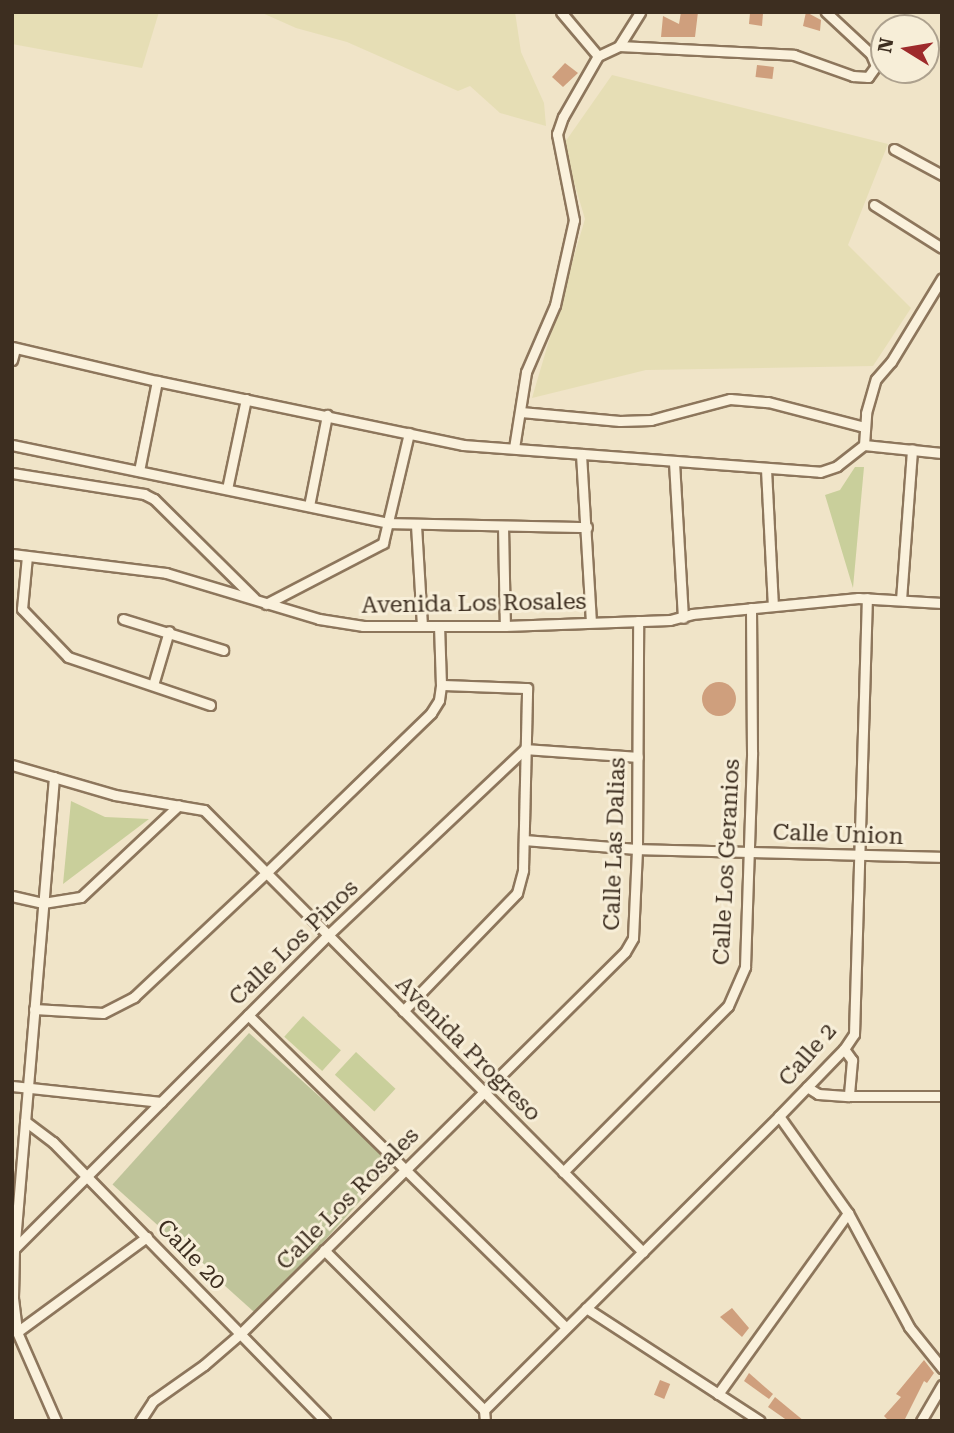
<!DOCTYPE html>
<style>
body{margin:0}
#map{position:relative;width:954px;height:1433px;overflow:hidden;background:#f0e4c8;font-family:"Roboto Serif",serif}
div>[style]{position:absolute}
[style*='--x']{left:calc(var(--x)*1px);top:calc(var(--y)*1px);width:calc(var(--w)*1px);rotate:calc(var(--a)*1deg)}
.farmland>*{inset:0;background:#e6deb5}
.green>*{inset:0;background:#c9cf9b;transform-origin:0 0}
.cemetery>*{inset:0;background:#bfc49a;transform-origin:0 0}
.building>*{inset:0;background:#cf9f7d;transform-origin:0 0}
.round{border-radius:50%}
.roads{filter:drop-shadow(2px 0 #8d765c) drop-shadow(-2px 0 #8d765c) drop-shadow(0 2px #8d765c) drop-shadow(0 -2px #8d765c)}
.minor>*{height:9px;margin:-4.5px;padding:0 4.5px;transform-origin:4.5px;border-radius:4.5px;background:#faf1dc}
span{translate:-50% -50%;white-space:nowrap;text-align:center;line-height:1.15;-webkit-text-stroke:6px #f7eed8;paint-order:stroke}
.street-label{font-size:23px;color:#3d2e20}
.frame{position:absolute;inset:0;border:14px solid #3d2e20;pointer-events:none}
.north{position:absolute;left:870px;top:14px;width:70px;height:70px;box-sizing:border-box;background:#f7eed8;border:2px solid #ada18e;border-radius:50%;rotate:281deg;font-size:19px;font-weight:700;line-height:28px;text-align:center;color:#3d2e20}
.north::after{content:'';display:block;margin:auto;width:24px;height:32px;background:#9e2a2b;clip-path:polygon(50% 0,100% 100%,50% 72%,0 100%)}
</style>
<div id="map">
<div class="farmland">
<div style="clip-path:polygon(12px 12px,159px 12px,142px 68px,12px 44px)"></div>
<div style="clip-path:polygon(260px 12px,515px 12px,521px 52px,544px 103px,546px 126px,500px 113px,470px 86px,458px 91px,347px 42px,296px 28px)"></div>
<div style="clip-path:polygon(612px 75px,888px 144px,848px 245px,911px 308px,873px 366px,646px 370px,532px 398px,585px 219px,563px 145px)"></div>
</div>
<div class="green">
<div style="clip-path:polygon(855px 467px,864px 467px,853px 588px,825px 495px,840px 490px)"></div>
<div style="clip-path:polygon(71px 801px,105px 817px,149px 819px,63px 884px)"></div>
<div style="left:303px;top:1016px;width:51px;height:28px;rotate:42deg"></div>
<div style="left:356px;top:1052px;width:54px;height:31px;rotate:43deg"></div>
</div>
<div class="cemetery">
<div style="left:249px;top:1033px;width:195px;height:204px;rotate:42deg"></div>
</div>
<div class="building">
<div style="clip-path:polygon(681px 12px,698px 12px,695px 37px,661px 37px,663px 16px,679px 24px)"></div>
<div style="clip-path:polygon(806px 12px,821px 20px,820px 31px,803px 26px)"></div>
<div style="clip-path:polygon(750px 13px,763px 13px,762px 26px,749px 24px)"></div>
<div style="clip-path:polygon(565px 63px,578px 73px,563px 87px,552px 77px)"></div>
<div style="left:757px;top:65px;width:17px;height:12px;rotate:7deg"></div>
<div class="round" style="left:702px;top:682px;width:34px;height:34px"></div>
<div style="clip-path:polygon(732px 1308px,749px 1328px,742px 1337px,720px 1317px)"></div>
<div style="clip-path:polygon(924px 1360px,934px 1373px,927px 1383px,924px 1381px,904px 1421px,889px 1421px,884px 1416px,901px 1397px,896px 1394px)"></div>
<div style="clip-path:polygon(749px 1373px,773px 1394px,769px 1399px,744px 1381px)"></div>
<div style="left:660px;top:1380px;width:11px;height:16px;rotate:22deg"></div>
<div style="clip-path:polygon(775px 1397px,804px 1421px,788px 1421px,768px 1407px)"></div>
</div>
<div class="roads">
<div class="minor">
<div style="--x:561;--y:12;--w:57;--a:49.9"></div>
<div style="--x:619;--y:46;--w:40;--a:-58"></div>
<div style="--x:894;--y:149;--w:55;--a:28.4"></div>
<div style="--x:874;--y:205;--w:80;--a:32.3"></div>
<div style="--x:12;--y:347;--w:149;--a:13.2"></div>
<div style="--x:157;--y:381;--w:313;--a:11.8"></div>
<div style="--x:463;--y:445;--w:358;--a:4.3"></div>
<div style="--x:820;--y:472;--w:18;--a:-19"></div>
<div style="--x:837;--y:466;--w:34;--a:-38"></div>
<div style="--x:864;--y:445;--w:78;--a:5.9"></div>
<div style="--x:12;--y:360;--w:11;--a:-75"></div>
<div style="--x:521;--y:412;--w:99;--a:5.2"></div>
<div style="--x:620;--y:421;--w:31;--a:-2"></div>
<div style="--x:651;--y:420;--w:82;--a:-14.9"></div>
<div style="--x:730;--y:399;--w:38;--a:5"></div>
<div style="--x:768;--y:402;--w:100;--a:14.5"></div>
<div style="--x:12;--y:445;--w:384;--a:11.7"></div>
<div style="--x:388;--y:523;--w:199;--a:1.2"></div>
<div style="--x:864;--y:445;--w:32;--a:-86"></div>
<div style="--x:866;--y:413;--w:35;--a:-74"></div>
<div style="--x:876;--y:379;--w:23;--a:-49"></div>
<div style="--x:891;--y:362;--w:98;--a:-58.7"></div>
<div style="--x:514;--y:448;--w:77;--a:-81"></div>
<div style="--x:526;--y:372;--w:73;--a:-66.6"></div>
<div style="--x:555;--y:305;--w:87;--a:-77.4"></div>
<div style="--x:574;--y:220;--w:88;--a:-101.2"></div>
<div style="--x:557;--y:134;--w:18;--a:-71"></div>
<div style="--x:563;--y:117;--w:70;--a:-60.2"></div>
<div style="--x:598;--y:56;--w:23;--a:-25"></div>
<div style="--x:619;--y:46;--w:175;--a:2.9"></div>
<div style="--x:794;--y:55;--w:63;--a:19.6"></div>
<div style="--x:853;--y:76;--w:15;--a:4"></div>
<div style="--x:868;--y:77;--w:14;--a:-54"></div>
<div style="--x:876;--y:66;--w:13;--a:-113"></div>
<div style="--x:871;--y:54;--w:62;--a:-137"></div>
<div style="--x:581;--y:454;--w:168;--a:86.6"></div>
<div style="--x:674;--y:462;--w:156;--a:86.7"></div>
<div style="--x:766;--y:469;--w:137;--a:87.1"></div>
<div style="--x:139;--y:471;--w:92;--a:-78.7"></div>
<div style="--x:12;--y:473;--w:134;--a:9"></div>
<div style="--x:144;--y:494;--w:11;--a:27"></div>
<div style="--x:154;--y:499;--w:141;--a:44.7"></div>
<div style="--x:227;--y:489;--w:92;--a:-78.1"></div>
<div style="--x:309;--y:506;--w:93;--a:-78.8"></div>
<div style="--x:416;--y:525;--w:101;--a:86.6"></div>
<div style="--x:503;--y:526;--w:100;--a:88.9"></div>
<div style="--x:12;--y:554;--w:155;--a:7"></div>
<div style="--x:166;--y:573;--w:160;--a:16.7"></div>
<div style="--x:319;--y:619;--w:45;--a:9"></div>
<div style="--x:363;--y:626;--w:142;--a:0"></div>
<div style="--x:505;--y:626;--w:165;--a:-2.1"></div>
<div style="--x:670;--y:620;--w:23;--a:-15"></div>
<div style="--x:692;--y:614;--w:167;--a:-5.5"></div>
<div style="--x:858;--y:598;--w:84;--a:3.4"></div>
<div style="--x:27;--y:556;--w:53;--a:95.4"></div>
<div style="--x:22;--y:609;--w:66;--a:46.2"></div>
<div style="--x:68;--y:657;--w:150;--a:18.7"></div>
<div style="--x:901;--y:600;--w:151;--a:-85.8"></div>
<div style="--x:266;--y:604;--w:132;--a:-27.5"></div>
<div style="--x:383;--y:543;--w:113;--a:-76.7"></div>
<div style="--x:123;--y:619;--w:105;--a:17.2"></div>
<div style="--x:153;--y:685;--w:56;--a:-73.5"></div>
<div style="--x:12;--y:765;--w:107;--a:16.2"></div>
<div style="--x:115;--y:795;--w:90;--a:9.6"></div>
<div style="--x:204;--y:810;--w:623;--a:45.2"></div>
<div style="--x:54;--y:777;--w:474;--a:94.8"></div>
<div style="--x:14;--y:1249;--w:49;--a:91.2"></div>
<div style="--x:13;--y:1298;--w:34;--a:83"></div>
<div style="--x:17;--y:1332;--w:97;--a:66.3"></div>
<div style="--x:524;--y:840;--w:113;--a:4.6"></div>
<div style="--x:637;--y:849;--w:305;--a:1.5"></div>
<div style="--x:12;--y:896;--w:32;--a:13"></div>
<div style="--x:43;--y:903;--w:38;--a:-9"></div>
<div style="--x:81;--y:897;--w:134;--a:-43.2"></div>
<div style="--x:34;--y:1009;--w:69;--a:3.3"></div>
<div style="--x:103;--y:1013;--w:35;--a:-27"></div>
<div style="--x:134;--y:997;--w:181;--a:-43.2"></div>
<div style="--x:266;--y:873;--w:230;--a:-44.1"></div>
<div style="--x:431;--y:713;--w:15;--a:-58"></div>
<div style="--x:439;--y:700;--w:15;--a:-82"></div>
<div style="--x:441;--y:685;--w:59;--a:-91.9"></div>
<div style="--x:403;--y:1011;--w:164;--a:-46"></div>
<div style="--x:517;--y:893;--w:24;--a:-75"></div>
<div style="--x:523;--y:870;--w:182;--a:-88.7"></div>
<div style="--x:527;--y:688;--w:86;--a:-178"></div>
<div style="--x:248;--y:1015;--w:446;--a:44.5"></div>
<div style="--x:844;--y:1049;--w:14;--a:54"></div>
<div style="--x:852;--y:1060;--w:36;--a:95"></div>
<div style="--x:12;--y:1086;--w:150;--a:6.1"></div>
<div style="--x:807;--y:1087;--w:13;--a:32"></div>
<div style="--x:818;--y:1094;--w:31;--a:4"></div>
<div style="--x:849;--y:1096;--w:93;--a:0"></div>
<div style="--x:779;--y:1116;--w:119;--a:54.6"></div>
<div style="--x:848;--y:1213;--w:129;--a:61.8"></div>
<div style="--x:909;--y:1327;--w:53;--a:51.2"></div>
<div style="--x:25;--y:1121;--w:35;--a:37"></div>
<div style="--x:53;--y:1142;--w:390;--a:45.7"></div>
<div style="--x:563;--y:1172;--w:234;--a:-45.2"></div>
<div style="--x:728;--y:1006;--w:43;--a:-66.4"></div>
<div style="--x:745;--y:967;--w:215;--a:-88.1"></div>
<div style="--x:752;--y:752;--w:144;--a:-90.4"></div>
<div style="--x:14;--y:1249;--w:443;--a:-45"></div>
<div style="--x:327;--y:936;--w:272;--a:-43.4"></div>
<div style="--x:525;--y:749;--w:113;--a:4"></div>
<div style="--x:324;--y:1250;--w:226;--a:45"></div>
<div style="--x:484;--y:1410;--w:11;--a:85"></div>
<div style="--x:586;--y:1308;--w:207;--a:33"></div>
<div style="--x:17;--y:1332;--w:161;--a:-36.2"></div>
<div style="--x:718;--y:1394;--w:223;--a:-54.3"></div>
<div style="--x:484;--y:1410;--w:416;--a:-44.9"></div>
<div style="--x:779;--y:1116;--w:93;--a:-45.9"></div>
<div style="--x:844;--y:1049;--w:18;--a:-56"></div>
<div style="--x:854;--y:1034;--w:436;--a:-88.3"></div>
<div style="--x:140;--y:1421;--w:24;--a:-57"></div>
<div style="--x:153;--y:1401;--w:62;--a:-35.2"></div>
<div style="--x:204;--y:1365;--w:48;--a:-40.7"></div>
<div style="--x:240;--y:1334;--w:542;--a:-44.78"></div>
<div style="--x:625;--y:952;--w:16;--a:-60"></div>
<div style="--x:633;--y:938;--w:89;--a:-87.4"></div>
<div style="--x:637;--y:849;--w:228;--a:-89.7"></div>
<div style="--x:921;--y:1421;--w:42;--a:-59.7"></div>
</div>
</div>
<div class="street-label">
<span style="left:474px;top:604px;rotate:-1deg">Avenida Los Rosales</span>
<span style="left:838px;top:835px;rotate:2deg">Calle Union</span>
<span style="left:615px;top:844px;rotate:-88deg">Calle Las Dalias</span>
<span style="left:727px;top:862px;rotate:-87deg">Calle Los Geranios</span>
<span style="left:294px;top:943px;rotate:-44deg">Calle Los Pinos</span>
<span style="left:468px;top:1049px;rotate:45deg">Avenida Progreso</span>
<span style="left:808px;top:1055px;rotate:-49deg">Calle 2</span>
<span style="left:348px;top:1199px;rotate:-45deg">Calle Los Rosales</span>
<span style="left:191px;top:1255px;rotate:46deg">Calle 20</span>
</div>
<div class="frame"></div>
<div class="north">N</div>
</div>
